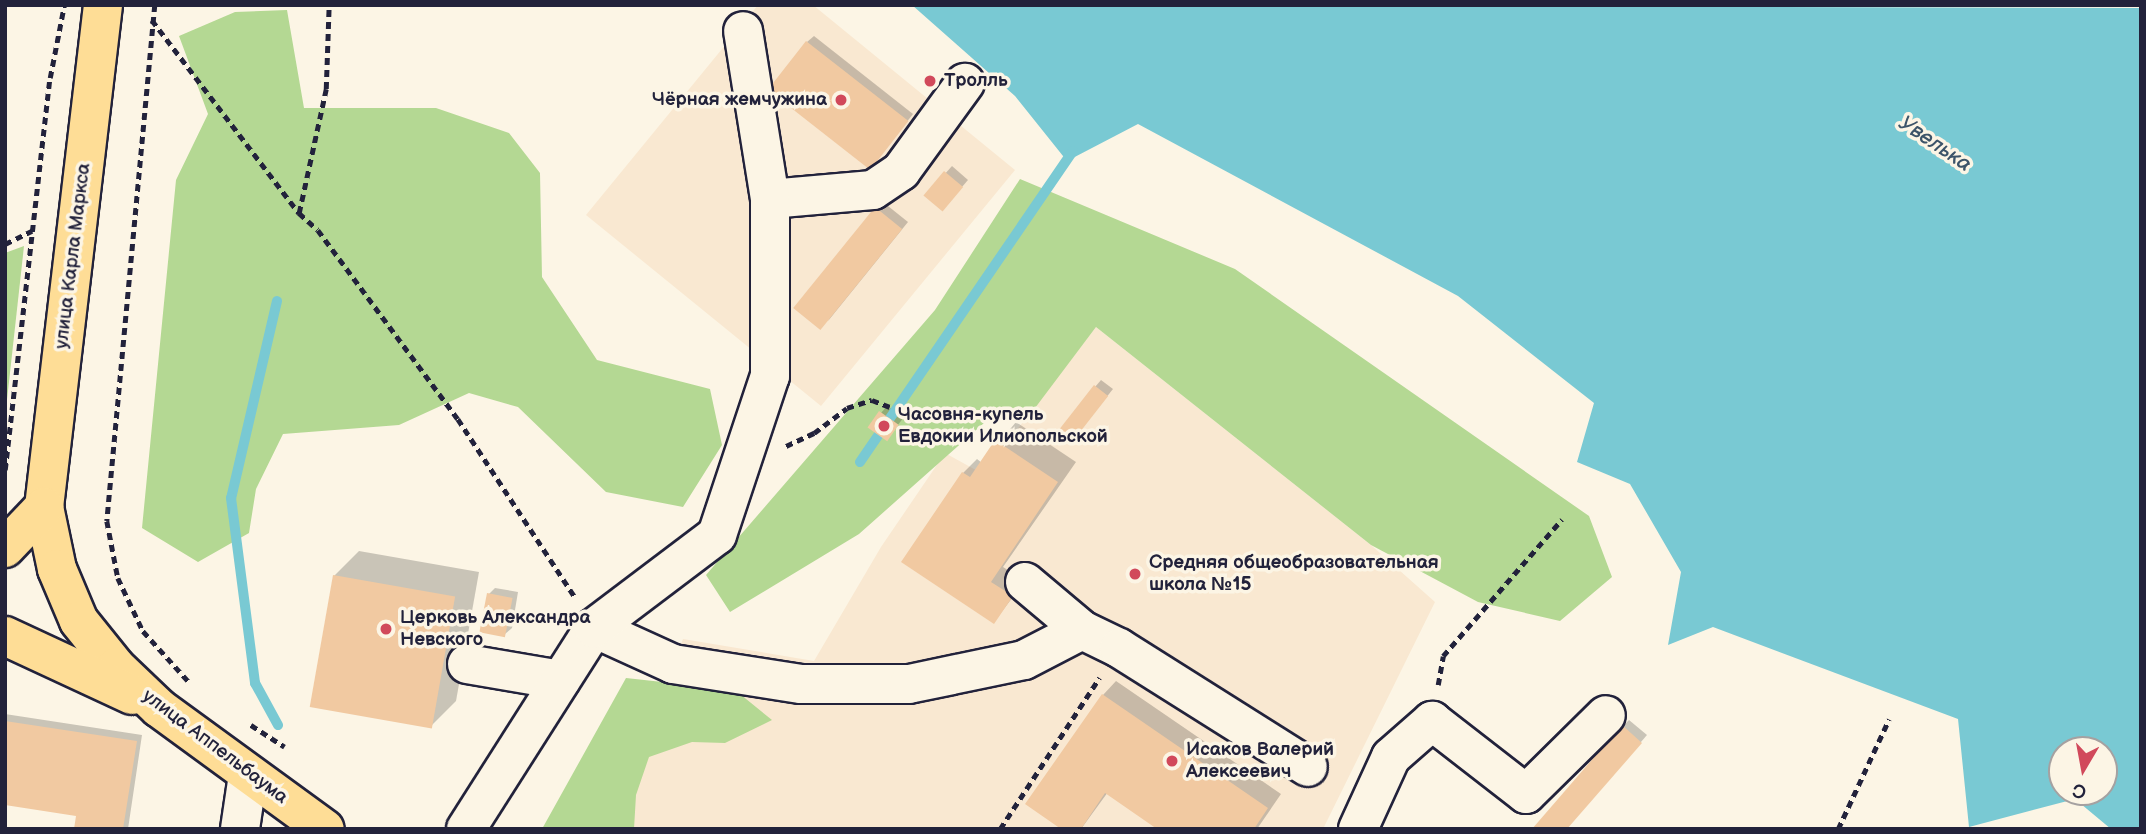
<!DOCTYPE html>
<meta charset="utf-8">
<style>
body{margin:0}
#map{position:relative;width:2146px;height:834px;overflow:hidden;background:#fcf5e5;font-family:"Balsamiq Sans",sans-serif}
div>[style]{position:absolute}
[style*='--x']{left:calc(var(--x)*1px);top:calc(var(--y)*1px);width:calc(var(--w)*1px);rotate:calc(var(--a)*1deg)}
.built>*{inset:0;background:#f9e8d1}
.green>*{inset:0;background:#b4d893}
.water>*{inset:0;background:#79c9d3}
.shadow>*{inset:0;background:#0003}
.stream>*{height:10px;margin:-5px;padding:0 5px;transform-origin:5px;border-radius:5px;background:#79c9d3}
.building>*{inset:0;background:#f1c9a1;transform-origin:0 0}
.path>*{height:4.5px;margin-top:-2.25px;transform-origin:0;background:repeating-linear-gradient(90deg,#22223b 0 7px,transparent 0 12px)}
.roads{filter:drop-shadow(2px 0 #22223b) drop-shadow(-2px 0 #22223b) drop-shadow(0 2px #22223b) drop-shadow(0 -2px #22223b)}
.minor>*{height:38px;margin:-19px;padding:0 19px;transform-origin:19px;border-radius:19px;background:#fcf5e5}
.major>*{height:38px;margin:-19px;padding:0 19px;transform-origin:19px;border-radius:19px;background:#fedd96}
.dots>*{width:19px;height:19px;translate:-50% -50%;box-sizing:border-box;border:4px solid #fcf5e5;border-radius:50%}
span{translate:-50% -50%;white-space:nowrap;text-align:center;line-height:1.15;-webkit-text-stroke:7px #fcf5e5;paint-order:stroke}
.poi-label{font-size:19px;color:#22223b;font-weight:700}
.left{translate:0 -50%;text-align:left}
.right{translate:-100% -50%;text-align:right}
.street-label{font-size:19px;color:#22223b}
.water-label{font-size:21px;color:#3c5469;font-style:italic}
.frame{position:absolute;inset:0;border:7px solid #22223b;pointer-events:none}
.north{position:absolute;left:2048px;top:736px;width:70px;height:70px;box-sizing:border-box;background:#fcf5e5;border:2px solid #a5a1a1;border-radius:50%;rotate:190deg;font-size:19px;font-weight:700;line-height:28px;text-align:center;color:#22223b}
.north::after{content:'';display:block;margin:auto;width:24px;height:32px;background:#d1495b;clip-path:polygon(50% 0,100% 100%,50% 72%,0 100%)}
</style>
<div id="map">
<div class="built">
<div style="clip-path:polygon(758px 5px,813px 5px,1015px 170px,821px 406px,586px 215px)"></div>
<div style="clip-path:polygon(1096px 327px,1371px 545px,1435px 602px,1323px 829px,570px 829px,673px 664px,683px 639px,814px 661px,881px 547px,945px 453px,983px 474px)"></div>
</div>
<div class="green">
<div style="clip-path:polygon(287px 10px,304px 108px,436px 108px,509px 133px,540px 173px,542px 277px,597px 360px,710px 389px,722px 445px,683px 507px,606px 492px,518px 407px,469px 393px,399px 425px,283px 434px,256px 489px,249px 533px,198px 562px,142px 528px,176px 180px,208px 114px,179px 36px,235px 12px)"></div>
<div style="clip-path:polygon(1020px 179px,1235px 269px,1589px 516px,1612px 577px,1560px 621px,1478px 602px,1371px 545px,1096px 327px,1026px 420px,1002px 407px,859px 534px,730px 612px,706px 575px,935px 310px)"></div>
<div style="clip-path:polygon(24px 246px,5px 418px,5px 253px)"></div>
<div style="clip-path:polygon(626px 678px,735px 690px,772px 720px,725px 743px,692px 742px,649px 757px,636px 795px,634px 829px,542px 829px)"></div>
</div>
<div class="water">
<div style="clip-path:polygon(evenodd,912px 5px,2141px 8px,2141px 829px,2111px 829px,2075px 799px,1969px 827px,1958px 719px,1713px 627px,1668px 645px,1681px 572px,1630px 484px,1577px 462px,1594px 403px,1458px 296px,1138px 124px,1067px 161px,1015px 96px,912px 5px,2062px 750px,2104px 750px,2104px 792px,2062px 792px,2062px 750px)"></div>
</div>
<div class="shadow">
<div style="clip-path:polygon(814px 36px,913px 114px,876px 161px,807px 42px)"></div>
<div style="clip-path:polygon(952px 166px,968px 180px,949px 202px,926px 195px)"></div>
<div style="clip-path:polygon(883px 202px,908px 222px,828px 321px,877px 208px)"></div>
<div style="clip-path:polygon(1101px 380px,1113px 389px,1076px 435px,1095px 387px)"></div>
<div style="clip-path:polygon(887px 406px,904px 417px,888px 438px,881px 413px)"></div>
<div style="clip-path:polygon(1016px 422px,1076px 462px,1003px 567px,1025px 581px,994px 622px,963px 473px,977px 459px,982px 463px)"></div>
<div style="clip-path:polygon(359px 551px,479px 572px,456px 701px,431px 726px,334px 576px)"></div>
<div style="clip-path:polygon(495px 588px,518px 592px,512px 628px,505px 634px,489px 594px)"></div>
<div style="clip-path:polygon(1116px 681px,1281px 794px,1257px 829px,1160px 829px,1108px 792px,1081px 829px,1103px 695px)"></div>
<div style="clip-path:polygon(5px 714px,142px 735px,128px 829px,76px 829px,78px 815px,5px 804px)"></div>
<div style="clip-path:polygon(1629px 720px,1647px 735px,1566px 829px,1623px 726px)"></div>
</div>
<div class="stream">
<div style="--x:277;--y:301;--w:202;--a:103.1"></div>
<div style="--x:231;--y:498;--w:187;--a:82.6"></div>
<div style="--x:255;--y:683;--w:48;--a:61.3"></div>
<div style="--x:860;--y:462;--w:377;--a:-55.6"></div>
</div>
<div class="building">
<div style="left:806px;top:41px;width:130px;height:62px;rotate:38deg"></div>
<div style="left:944px;top:171px;width:25px;height:32px;rotate:40deg"></div>
<div style="left:875px;top:207px;width:35px;height:130px;rotate:39deg"></div>
<div style="left:1094px;top:385px;width:18px;height:60px;rotate:38deg"></div>
<div style="left:879px;top:411px;width:24px;height:20px;rotate:35deg"></div>
<div style="clip-path:polygon(995px 440px,1058px 482px,991px 582px,1013px 596px,994px 624px,901px 562px,962px 472px,970px 477px)"></div>
<div style="left:333px;top:575px;width:124px;height:134px;rotate:10deg"></div>
<div style="left:487px;top:593px;width:26px;height:40px;rotate:11deg"></div>
<div style="clip-path:polygon(1102px 694px,1268px 808px,1254px 829px,1157px 829px,1105px 793px,1081px 829px,1061px 829px,1025px 804px)"></div>
<div style="clip-path:polygon(5px 721px,137px 741px,123px 829px,74px 829px,76px 816px,5px 805px)"></div>
<div style="clip-path:polygon(1622px 725px,1642px 743px,1567px 829px,1532px 829px)"></div>
</div>
<div class="path">
<div style="--x:155;--y:5;--w:518;--a:95.31"></div>
<div style="--x:107;--y:521;--w:58;--a:79.1"></div>
<div style="--x:118;--y:578;--w:59;--a:64.7"></div>
<div style="--x:143;--y:631;--w:70;--a:47.9"></div>
<div style="--x:152;--y:20;--w:243;--a:52.7"></div>
<div style="--x:299;--y:213;--w:25;--a:42"></div>
<div style="--x:318;--y:230;--w:235;--a:53.5"></div>
<div style="--x:458;--y:419;--w:213;--a:56.7"></div>
<div style="--x:299;--y:213;--w:127;--a:-77.7"></div>
<div style="--x:326;--y:89;--w:84;--a:-88"></div>
<div style="--x:5;--y:244;--w:30;--a:-26"></div>
<div style="--x:786;--y:446;--w:31;--a:-25"></div>
<div style="--x:814;--y:433;--w:41;--a:-37.1"></div>
<div style="--x:847;--y:408;--w:26;--a:-18"></div>
<div style="--x:872;--y:400;--w:19;--a:21"></div>
<div style="--x:5;--y:470;--w:395;--a:-83.5"></div>
<div style="--x:50;--y:78;--w:73;--a:-79"></div>
<div style="--x:1438;--y:685;--w:29;--a:-80"></div>
<div style="--x:1443;--y:656;--w:181;--a:-49"></div>
<div style="--x:251;--y:725;--w:40;--a:32.9"></div>
<div style="--x:1000;--y:829;--w:181;--a:-56.7"></div>
<div style="--x:1838;--y:829;--w:121;--a:-65.1"></div>
</div>
<div class="roads">
<div class="minor">
<div style="--x:770;--y:199;--w:103;--a:-5"></div>
<div style="--x:873;--y:190;--w:34;--a:-34"></div>
<div style="--x:901;--y:171;--w:109;--a:-54"></div>
<div style="--x:1025;--y:582;--w:75;--a:40.1"></div>
<div style="--x:1082;--y:630;--w:41;--a:25.9"></div>
<div style="--x:1119;--y:648;--w:223;--a:32.2"></div>
<div style="--x:594;--y:628;--w:87;--a:24.5"></div>
<div style="--x:673;--y:664;--w:130;--a:8.9"></div>
<div style="--x:801;--y:684;--w:108;--a:0"></div>
<div style="--x:909;--y:684;--w:117;--a:-11.8"></div>
<div style="--x:1024;--y:660;--w:65;--a:-27.3"></div>
<div style="--x:467;--y:664;--w:95;--a:9.7"></div>
<div style="--x:240;--y:829;--w:55;--a:-81.6"></div>
<div style="--x:466;--y:829;--w:238;--a:-57.5"></div>
<div style="--x:594;--y:628;--w:154;--a:-37.1"></div>
<div style="--x:717;--y:535;--w:168;--a:-71.6"></div>
<div style="--x:770;--y:376;--w:177;--a:-90"></div>
<div style="--x:770;--y:199;--w:170;--a:-99.1"></div>
<div style="--x:1358;--y:829;--w:79;--a:-65.4"></div>
<div style="--x:1391;--y:757;--w:55;--a:-41.3"></div>
<div style="--x:1432;--y:721;--w:119;--a:37.8"></div>
<div style="--x:1526;--y:794;--w:112;--a:-44.6"></div>
</div>
<div class="major">
<div style="--x:103;--y:5;--w:505;--a:96.7"></div>
<div style="--x:44;--y:507;--w:63;--a:78.2"></div>
<div style="--x:57;--y:569;--w:56;--a:67.1"></div>
<div style="--x:79;--y:621;--w:59;--a:51.2"></div>
<div style="--x:116;--y:667;--w:59;--a:43.6"></div>
<div style="--x:159;--y:708;--w:205;--a:36.1"></div>
<div style="--x:5;--y:548;--w:57;--a:-46.4"></div>
<div style="--x:5;--y:636;--w:140;--a:24.9"></div>
</div>
</div>
<div class="dots">
<div style="left:930px;top:81px;background:#d1495b"></div>
<div style="left:841px;top:100px;background:#d1495b"></div>
<div style="left:884px;top:426px;background:#d1495b"></div>
<div style="left:1135px;top:574px;background:#d1495b"></div>
<div style="left:386px;top:629px;background:#d1495b"></div>
<div style="left:1172px;top:761px;background:#d1495b"></div>
</div>
<div class="poi-label">
<span class="left" style="left:944px;top:81px">Тролль</span>
<span class="right" style="left:827px;top:100px">Чёрная жемчужина</span>
<span class="left" style="left:898px;top:426px">Часовня-купель<br>Евдокии Илиопольской</span>
<span class="left" style="left:1149px;top:574px">Средняя общеобразовательная<br>школа №15</span>
<span class="left" style="left:400px;top:629px">Церковь Александра<br>Невского</span>
<span class="left" style="left:1186px;top:761px">Исаков Валерий<br>Алексеевич</span>
</div>
<div class="street-label">
<span style="left:73px;top:256px;rotate:-83deg">улица Карла Маркса</span>
<span style="left:215px;top:747px;rotate:37deg">улица Аппельбаума</span>
</div>
<div class="water-label">
<span style="left:1935px;top:144px;rotate:34deg">Увелька</span>
</div>
<div class="frame"></div>
<div class="north">С</div>
</div>
